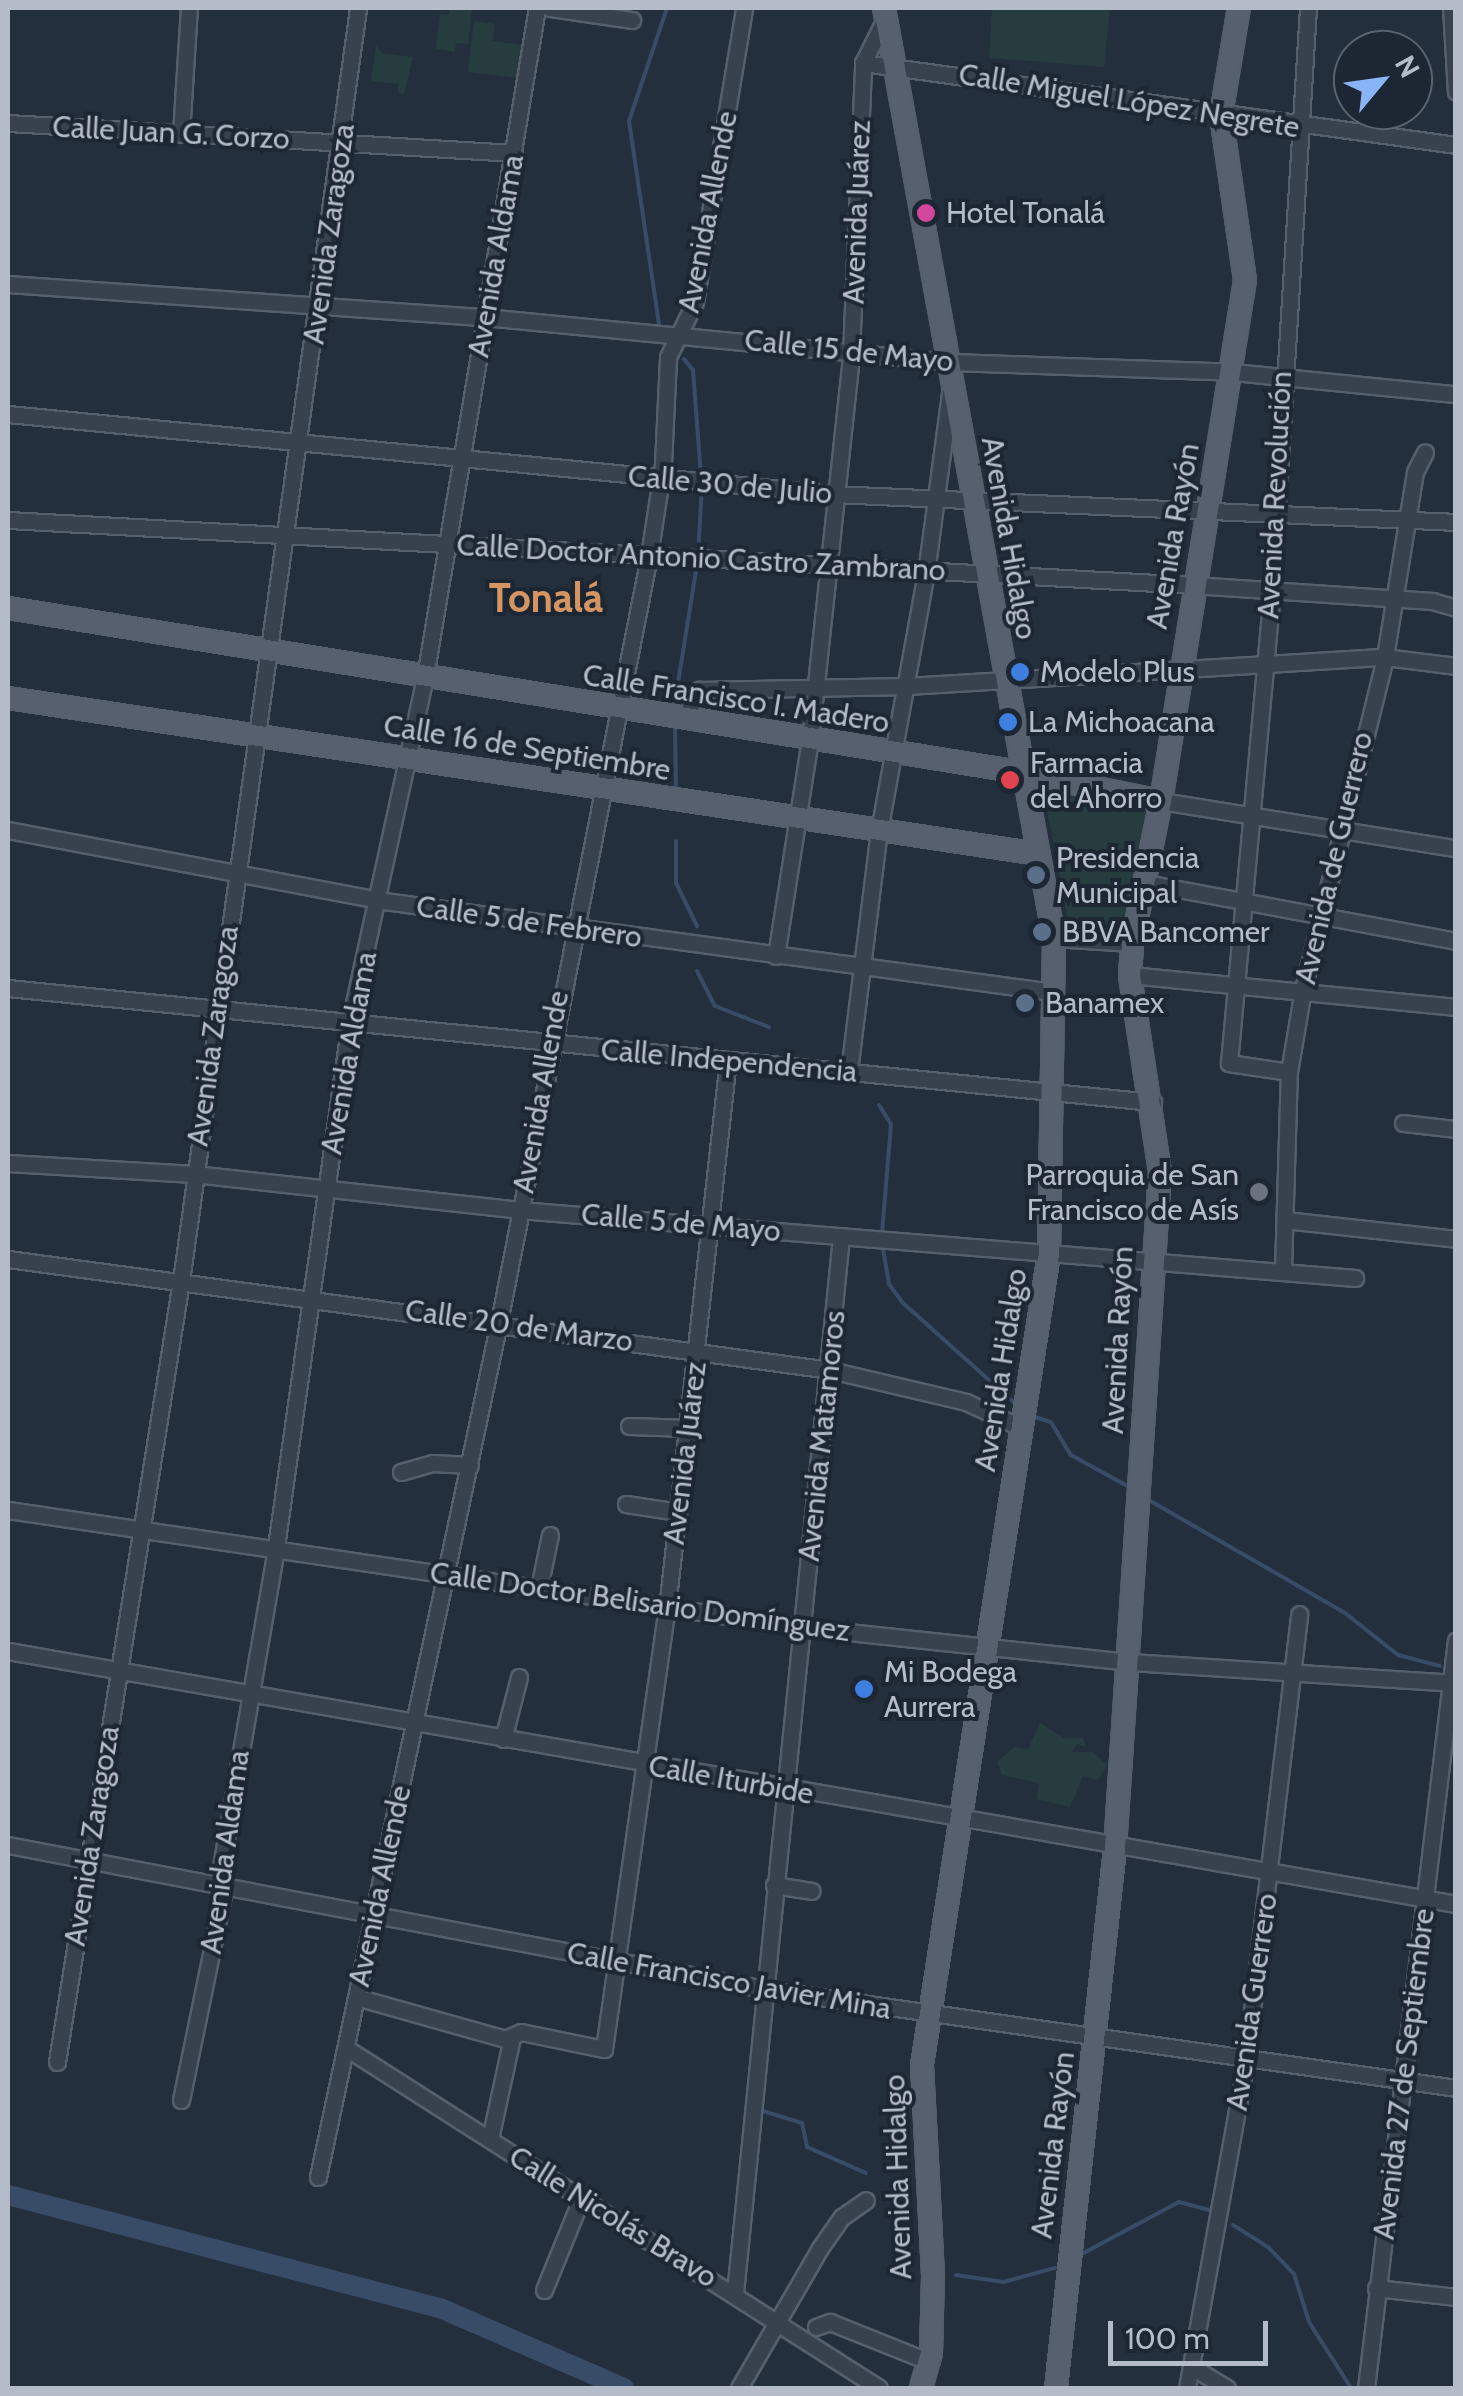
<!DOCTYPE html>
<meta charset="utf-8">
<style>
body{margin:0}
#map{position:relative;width:1463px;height:2396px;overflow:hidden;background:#242f3e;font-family:Cabin,sans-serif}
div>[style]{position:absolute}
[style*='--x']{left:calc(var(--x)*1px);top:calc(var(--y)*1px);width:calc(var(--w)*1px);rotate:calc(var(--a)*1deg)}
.green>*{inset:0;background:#263c3f}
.stream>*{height:4px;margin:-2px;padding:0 2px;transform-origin:2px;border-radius:2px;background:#394c67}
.river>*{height:20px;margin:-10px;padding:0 10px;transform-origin:10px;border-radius:10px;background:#394c67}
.roads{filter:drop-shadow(2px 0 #565f6c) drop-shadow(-2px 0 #565f6c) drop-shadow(0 2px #565f6c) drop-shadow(0 -2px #565f6c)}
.minor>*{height:15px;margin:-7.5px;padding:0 7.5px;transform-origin:7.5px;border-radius:7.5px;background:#38414e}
.major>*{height:20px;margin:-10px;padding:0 10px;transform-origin:10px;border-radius:10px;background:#56606e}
.dots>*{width:28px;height:28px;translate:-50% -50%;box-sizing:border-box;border:5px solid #1d2633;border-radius:50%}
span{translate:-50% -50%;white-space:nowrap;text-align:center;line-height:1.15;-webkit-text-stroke:8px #1d2633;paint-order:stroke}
.street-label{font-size:30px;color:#b4bcc9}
.poi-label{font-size:30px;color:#b4bcc9}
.left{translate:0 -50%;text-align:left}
.right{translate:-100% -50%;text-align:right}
.district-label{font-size:40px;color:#d59563;font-weight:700}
.frame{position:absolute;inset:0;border:10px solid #b4bcc9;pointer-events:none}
.north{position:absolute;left:1333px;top:30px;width:100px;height:100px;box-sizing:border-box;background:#1d2633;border:2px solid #59626f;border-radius:50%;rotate:61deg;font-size:28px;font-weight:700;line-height:40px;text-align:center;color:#b4bcc9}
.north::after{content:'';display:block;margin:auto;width:35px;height:45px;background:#8ab4f8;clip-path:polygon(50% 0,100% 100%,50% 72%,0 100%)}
.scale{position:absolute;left:1108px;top:2321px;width:160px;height:45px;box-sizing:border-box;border:5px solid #b4bcc9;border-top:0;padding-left:12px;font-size:30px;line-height:35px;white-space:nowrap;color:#b4bcc9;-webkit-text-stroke:8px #1d2633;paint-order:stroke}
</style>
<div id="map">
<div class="green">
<div style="clip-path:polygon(450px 8px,472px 8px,468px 44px,456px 43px,455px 52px,436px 49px,440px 14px,448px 15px)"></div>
<div style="clip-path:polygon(992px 8px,1110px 8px,1104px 67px,989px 58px)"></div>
<div style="clip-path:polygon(474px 21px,495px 24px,493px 41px,523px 45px,519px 78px,468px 72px)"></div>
<div style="clip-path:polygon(376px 44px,381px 53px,413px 57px,404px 94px,398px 93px,398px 84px,371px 81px)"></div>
<div style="clip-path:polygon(1042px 784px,1154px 810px,1130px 934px,1070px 929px)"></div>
<div style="clip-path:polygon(1040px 1723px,1064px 1738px,1083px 1738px,1086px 1747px,1077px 1744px,1072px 1752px,1093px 1752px,1107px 1765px,1098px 1780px,1083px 1776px,1070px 1807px,1037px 1799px,1039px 1783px,1002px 1775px,997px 1762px,1014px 1747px,1028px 1749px)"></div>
</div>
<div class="stream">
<div style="--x:659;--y:324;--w:205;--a:-98.4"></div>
<div style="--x:629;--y:121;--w:119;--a:-71.4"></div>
<div style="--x:684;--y:359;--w:14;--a:51"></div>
<div style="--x:693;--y:370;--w:106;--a:85.7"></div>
<div style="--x:698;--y:555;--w:70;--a:-86.7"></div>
<div style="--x:674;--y:708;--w:145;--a:-80.9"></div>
<div style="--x:675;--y:723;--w:70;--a:89.2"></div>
<div style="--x:676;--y:841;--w:42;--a:90"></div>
<div style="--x:676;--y:883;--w:48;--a:64"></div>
<div style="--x:697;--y:971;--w:39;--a:63"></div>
<div style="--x:715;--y:1006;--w:58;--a:21.3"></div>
<div style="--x:879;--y:1105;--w:22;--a:58"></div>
<div style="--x:891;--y:1124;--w:109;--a:94.7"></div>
<div style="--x:882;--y:1243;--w:42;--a:80.3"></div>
<div style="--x:889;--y:1284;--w:24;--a:54"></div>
<div style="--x:903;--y:1303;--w:154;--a:41.8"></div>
<div style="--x:1029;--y:1415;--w:23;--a:18"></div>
<div style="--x:1051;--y:1422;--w:39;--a:59"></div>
<div style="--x:1071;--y:1455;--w:68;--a:28.8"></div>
<div style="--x:1147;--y:1499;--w:228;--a:29.9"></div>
<div style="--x:1345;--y:1613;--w:68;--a:38.4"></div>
<div style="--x:1398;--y:1655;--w:43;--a:14.7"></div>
<div style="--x:763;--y:2111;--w:41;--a:17.1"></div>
<div style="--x:802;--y:2123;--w:25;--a:78"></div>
<div style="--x:807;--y:2147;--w:64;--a:23.8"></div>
<div style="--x:1233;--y:2225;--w:41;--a:32.2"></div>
<div style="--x:1268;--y:2247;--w:37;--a:46"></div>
<div style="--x:1294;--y:2274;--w:50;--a:72.6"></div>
<div style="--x:1309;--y:2322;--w:78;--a:57.5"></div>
<div style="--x:1078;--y:2256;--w:115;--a:-28.1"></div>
<div style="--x:1179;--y:2202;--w:34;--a:15"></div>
<div style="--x:956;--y:2275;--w:48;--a:8.5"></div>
<div style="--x:1003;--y:2282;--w:54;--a:-15.1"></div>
</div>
<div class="river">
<div style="--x:8;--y:2195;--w:447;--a:14.7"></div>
<div style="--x:440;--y:2308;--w:201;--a:23.5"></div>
</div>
<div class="roads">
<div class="minor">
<div style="--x:549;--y:8;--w:84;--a:8.2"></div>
<div style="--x:1451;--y:8;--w:84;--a:86.6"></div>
<div style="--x:863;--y:63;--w:599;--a:7.87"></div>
<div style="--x:8;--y:123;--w:507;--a:3.39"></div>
<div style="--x:181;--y:134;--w:126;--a:-86.4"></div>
<div style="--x:8;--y:284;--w:477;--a:4"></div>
<div style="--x:484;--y:317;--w:469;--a:5.5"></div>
<div style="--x:951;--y:362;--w:282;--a:2"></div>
<div style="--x:1233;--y:372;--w:220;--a:5.7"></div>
<div style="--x:8;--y:414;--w:829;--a:5.54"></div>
<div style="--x:833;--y:494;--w:624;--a:2.57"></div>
<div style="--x:8;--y:520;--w:1187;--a:3.14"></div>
<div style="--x:1193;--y:585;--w:240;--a:3.8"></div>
<div style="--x:1432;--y:601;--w:25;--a:16"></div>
<div style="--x:684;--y:719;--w:33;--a:-63"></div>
<div style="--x:699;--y:690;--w:208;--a:-1.1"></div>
<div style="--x:907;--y:686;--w:479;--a:-3.5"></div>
<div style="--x:1385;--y:657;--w:72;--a:7.2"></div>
<div style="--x:1161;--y:801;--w:299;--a:9.1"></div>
<div style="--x:8;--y:830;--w:376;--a:10.7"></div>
<div style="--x:377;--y:900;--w:682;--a:7.75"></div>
<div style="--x:1146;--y:883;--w:315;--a:10.6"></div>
<div style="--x:1054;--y:938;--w:78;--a:3.7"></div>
<div style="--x:776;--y:956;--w:219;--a:-81.1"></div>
<div style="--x:810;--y:740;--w:388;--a:-83.9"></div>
<div style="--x:851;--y:354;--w:291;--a:-87.6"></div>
<div style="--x:863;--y:63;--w:51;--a:-63.4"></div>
<div style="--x:1130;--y:975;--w:328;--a:5.6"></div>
<div style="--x:8;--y:988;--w:1151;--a:5.69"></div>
<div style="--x:849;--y:1071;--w:242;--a:-82.9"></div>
<div style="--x:879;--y:831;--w:262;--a:-79.7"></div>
<div style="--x:926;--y:573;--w:183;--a:-82.4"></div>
<div style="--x:1289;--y:1072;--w:61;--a:-171.5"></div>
<div style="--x:1229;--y:1063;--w:473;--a:-84.8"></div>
<div style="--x:1272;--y:592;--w:585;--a:-86.47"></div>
<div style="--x:1403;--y:1123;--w:53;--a:6.5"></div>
<div style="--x:8;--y:1163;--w:186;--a:3.4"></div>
<div style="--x:194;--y:1174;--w:327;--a:6.3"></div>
<div style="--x:519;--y:1210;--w:839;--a:4.65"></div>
<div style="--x:1285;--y:1220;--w:172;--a:6.3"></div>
<div style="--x:8;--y:1259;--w:829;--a:7.69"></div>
<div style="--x:830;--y:1370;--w:140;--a:13.2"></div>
<div style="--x:966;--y:1402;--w:62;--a:24.9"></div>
<div style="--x:1283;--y:1270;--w:198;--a:-88.3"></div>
<div style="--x:1289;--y:1072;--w:84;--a:-80.4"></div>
<div style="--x:1303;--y:989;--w:342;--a:-76.1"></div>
<div style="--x:1385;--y:657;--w:187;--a:-80.8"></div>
<div style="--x:1415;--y:472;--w:22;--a:-63"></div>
<div style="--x:629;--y:1426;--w:60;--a:1.9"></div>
<div style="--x:401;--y:1472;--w:33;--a:-16"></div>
<div style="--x:433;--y:1463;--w:37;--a:3"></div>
<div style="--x:626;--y:1504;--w:53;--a:8.7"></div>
<div style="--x:8;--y:1510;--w:803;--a:8.38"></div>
<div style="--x:802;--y:1627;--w:330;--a:6.1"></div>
<div style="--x:1130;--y:1662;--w:327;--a:3.7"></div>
<div style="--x:539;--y:1588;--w:54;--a:-78.3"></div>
<div style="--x:8;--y:1651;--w:1470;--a:9.91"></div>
<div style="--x:503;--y:1739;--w:64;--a:-75.5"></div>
<div style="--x:8;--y:1845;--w:770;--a:10.78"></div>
<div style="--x:764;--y:1989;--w:699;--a:8.14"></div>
<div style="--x:774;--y:1885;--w:38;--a:9"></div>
<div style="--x:356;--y:1997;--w:155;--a:15.7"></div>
<div style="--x:505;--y:2039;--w:17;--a:-24"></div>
<div style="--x:521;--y:2032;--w:85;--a:11.6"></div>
<div style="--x:604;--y:2049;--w:445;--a:-81.9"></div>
<div style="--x:667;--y:1608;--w:551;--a:-83.65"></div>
<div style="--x:346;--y:2048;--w:632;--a:32.53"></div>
<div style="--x:57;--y:2062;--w:791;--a:-80.98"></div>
<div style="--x:181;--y:1281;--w:1285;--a:-82.08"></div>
<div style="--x:181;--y:2100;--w:219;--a:-78.4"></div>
<div style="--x:225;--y:1885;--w:18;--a:-103"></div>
<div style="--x:221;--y:1867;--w:318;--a:-80.2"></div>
<div style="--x:275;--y:1554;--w:538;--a:-81.99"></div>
<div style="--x:350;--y:1021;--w:352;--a:-77.7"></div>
<div style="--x:425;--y:677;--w:678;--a:-80.5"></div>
<div style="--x:490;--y:2139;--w:104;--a:-77.8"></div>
<div style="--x:318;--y:2177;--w:874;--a:-78.05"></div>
<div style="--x:499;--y:1322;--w:781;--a:-78.92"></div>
<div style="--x:649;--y:556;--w:93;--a:-81.3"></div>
<div style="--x:663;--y:464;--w:107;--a:-87.3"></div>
<div style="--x:668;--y:357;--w:61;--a:-63.9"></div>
<div style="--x:695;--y:302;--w:298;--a:-80.5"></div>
<div style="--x:1376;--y:2288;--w:81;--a:6.4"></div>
<div style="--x:544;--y:2290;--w:100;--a:-67.8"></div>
<div style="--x:735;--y:2293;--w:1062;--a:-84.27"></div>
<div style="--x:816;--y:2327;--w:15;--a:-20"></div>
<div style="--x:830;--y:2322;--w:108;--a:21.8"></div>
<div style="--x:1192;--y:2367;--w:41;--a:31"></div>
<div style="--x:739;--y:2388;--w:162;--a:-59.9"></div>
<div style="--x:820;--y:2248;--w:38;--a:-55"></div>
<div style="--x:842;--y:2217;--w:29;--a:-35"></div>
<div style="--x:1187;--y:2388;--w:332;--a:-79.8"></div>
<div style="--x:1246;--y:2061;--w:450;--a:-83.2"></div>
<div style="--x:1366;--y:2388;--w:753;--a:-83.14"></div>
</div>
<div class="major">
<div style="--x:884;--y:8;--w:945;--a:79.64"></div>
<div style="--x:1054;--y:938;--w:316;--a:90.9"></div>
<div style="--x:1049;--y:1254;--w:821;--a:98.9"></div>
<div style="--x:922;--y:2065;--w:211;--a:87"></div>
<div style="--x:933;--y:2276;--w:77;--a:91.5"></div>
<div style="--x:931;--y:2353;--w:36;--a:106"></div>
<div style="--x:8;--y:608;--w:1012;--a:9.21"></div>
<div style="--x:1007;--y:770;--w:157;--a:11.4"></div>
<div style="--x:8;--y:698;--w:1042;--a:8.61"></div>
<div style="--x:1056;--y:2388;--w:543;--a:-83.76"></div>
<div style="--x:1115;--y:1848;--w:677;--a:-86.19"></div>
<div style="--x:1160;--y:1172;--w:199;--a:-98.7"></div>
<div style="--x:1130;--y:975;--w:32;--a:-86"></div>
<div style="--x:1132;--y:943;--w:145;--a:-78.5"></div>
<div style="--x:1161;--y:801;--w:528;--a:-80.84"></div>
<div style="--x:1245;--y:280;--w:167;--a:-98.3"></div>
<div style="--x:1221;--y:115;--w:109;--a:-80.5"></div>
</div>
</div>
<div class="dots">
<div style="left:926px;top:213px;background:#d1479c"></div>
<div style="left:1020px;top:672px;background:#3f7fe0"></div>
<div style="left:1008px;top:722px;background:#3f7fe0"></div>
<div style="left:1010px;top:780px;background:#e0444e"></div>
<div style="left:1036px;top:875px;background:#5c6f8a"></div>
<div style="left:1042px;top:932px;background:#5c6f8a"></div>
<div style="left:1025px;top:1003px;background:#5c6f8a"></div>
<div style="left:1259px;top:1192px;background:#6b7280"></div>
<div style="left:864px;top:1689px;background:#3f7fe0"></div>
</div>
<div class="street-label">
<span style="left:1129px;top:101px;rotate:9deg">Calle Miguel López Negrete</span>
<span style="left:171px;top:133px;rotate:3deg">Calle Juan G. Corzo</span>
<span style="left:708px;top:212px;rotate:-79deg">Avenida Allende</span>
<span style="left:857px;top:212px;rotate:-88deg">Avenida Juárez</span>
<span style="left:329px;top:234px;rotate:-82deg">Avenida Zaragoza</span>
<span style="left:496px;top:256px;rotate:-80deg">Avenida Aldama</span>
<span style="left:849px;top:351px;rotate:6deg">Calle 15 de Mayo</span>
<span style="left:730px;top:485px;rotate:5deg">Calle 30 de Julio</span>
<span style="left:1275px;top:495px;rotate:-87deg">Avenida Revolución</span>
<span style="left:1173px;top:536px;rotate:-80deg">Avenida Rayón</span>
<span style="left:1009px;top:538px;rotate:80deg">Avenida Hidalgo</span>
<span style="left:701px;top:558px;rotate:3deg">Calle Doctor Antonio Castro Zambrano</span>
<span style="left:736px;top:699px;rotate:9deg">Calle Francisco I. Madero</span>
<span style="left:527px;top:748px;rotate:9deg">Calle 16 de Septiembre</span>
<span style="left:1334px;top:858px;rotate:-77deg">Avenida de Guerrero</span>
<span style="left:529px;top:922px;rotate:8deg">Calle 5 de Febrero</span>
<span style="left:213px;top:1036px;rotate:-82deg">Avenida Zaragoza</span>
<span style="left:349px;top:1053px;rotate:-80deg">Avenida Aldama</span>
<span style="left:729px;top:1061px;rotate:5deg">Calle Independencia</span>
<span style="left:541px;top:1092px;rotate:-80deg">Avenida Allende</span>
<span style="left:681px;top:1223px;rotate:5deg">Calle 5 de Mayo</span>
<span style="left:519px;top:1326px;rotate:8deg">Calle 20 de Marzo</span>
<span style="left:1118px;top:1340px;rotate:-87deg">Avenida Rayón</span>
<span style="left:1001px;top:1370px;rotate:-81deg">Avenida Hidalgo</span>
<span style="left:822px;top:1436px;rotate:-84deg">Avenida Matamoros</span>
<span style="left:685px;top:1453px;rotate:-83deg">Avenida Juárez</span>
<span style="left:640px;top:1602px;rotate:8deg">Calle Doctor Belisario Domínguez</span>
<span style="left:731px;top:1780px;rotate:10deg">Calle Iturbide</span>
<span style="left:92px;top:1836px;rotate:-81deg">Avenida Zaragoza</span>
<span style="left:225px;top:1852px;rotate:-82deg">Avenida Aldama</span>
<span style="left:380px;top:1886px;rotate:-78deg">Avenida Allende</span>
<span style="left:729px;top:1981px;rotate:10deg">Calle Francisco Javier Mina</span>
<span style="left:1252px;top:2002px;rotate:-82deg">Avenida Guerrero</span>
<span style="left:1404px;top:2074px;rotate:-83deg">Avenida 27 de Septiembre</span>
<span style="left:1053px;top:2145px;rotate:-83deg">Avenida Rayón</span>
<span style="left:898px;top:2177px;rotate:-92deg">Avenida Hidalgo</span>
<span style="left:613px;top:2217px;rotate:32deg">Calle Nicolás Bravo</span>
</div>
<div class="poi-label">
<span class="left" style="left:946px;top:213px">Hotel Tonalá</span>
<span class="left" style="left:1040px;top:672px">Modelo Plus</span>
<span class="left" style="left:1028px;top:722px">La Michoacana</span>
<span class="left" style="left:1030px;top:780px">Farmacia<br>del Ahorro</span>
<span class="left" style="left:1056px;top:875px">Presidencia<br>Municipal</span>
<span class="left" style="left:1062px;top:932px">BBVA Bancomer</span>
<span class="left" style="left:1045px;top:1003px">Banamex</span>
<span class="right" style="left:1239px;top:1192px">Parroquia de San<br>Francisco de Asís</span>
<span class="left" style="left:884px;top:1689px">Mi Bodega<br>Aurrera</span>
</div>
<div class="district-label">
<span style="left:546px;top:598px">Tonalá</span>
</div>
<div class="frame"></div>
<div class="north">N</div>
<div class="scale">100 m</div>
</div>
